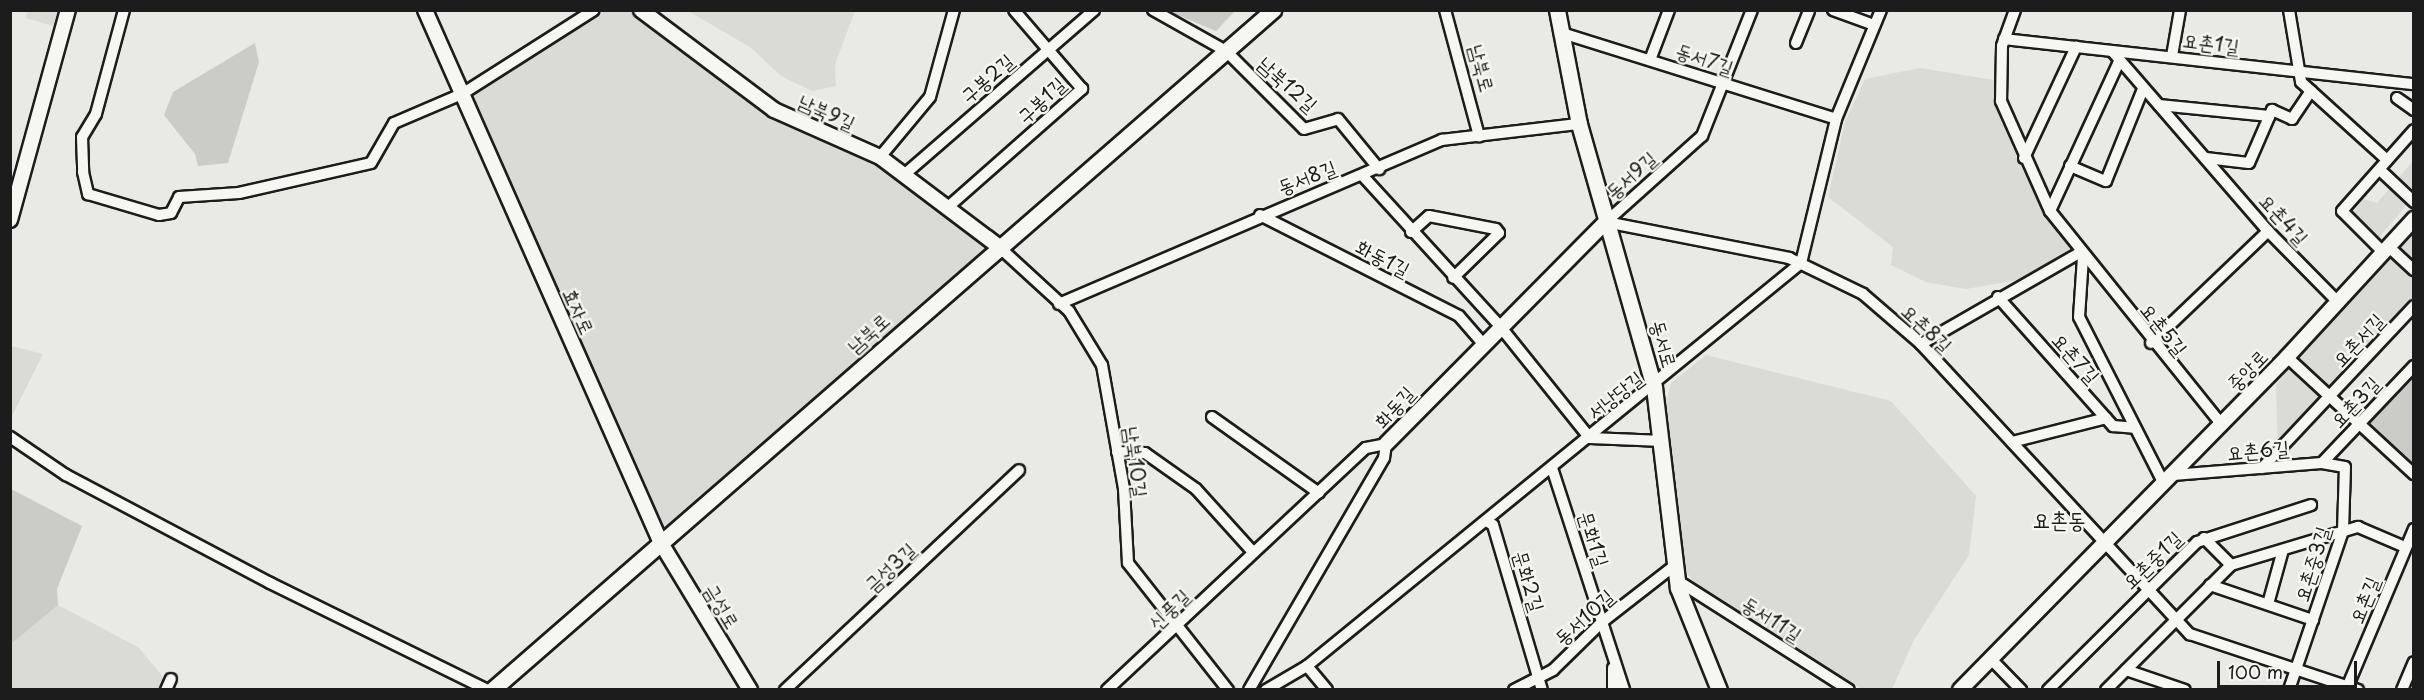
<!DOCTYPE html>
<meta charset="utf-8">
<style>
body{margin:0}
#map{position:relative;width:2424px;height:700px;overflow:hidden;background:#e9e9e5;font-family:"Playpen Sans","Poor Story",sans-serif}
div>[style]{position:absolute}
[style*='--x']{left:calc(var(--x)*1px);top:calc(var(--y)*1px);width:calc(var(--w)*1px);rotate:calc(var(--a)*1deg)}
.built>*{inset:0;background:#dadad6}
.green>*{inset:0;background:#cbcbc7}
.roads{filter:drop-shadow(2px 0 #1c1c1c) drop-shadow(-2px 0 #1c1c1c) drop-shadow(0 2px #1c1c1c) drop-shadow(0 -2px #1c1c1c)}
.minor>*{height:10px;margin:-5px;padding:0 5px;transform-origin:5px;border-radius:5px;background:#f6f6f2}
.tertiary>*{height:14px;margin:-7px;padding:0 7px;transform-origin:7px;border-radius:7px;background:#f6f6f2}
.secondary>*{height:15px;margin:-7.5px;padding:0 7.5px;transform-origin:7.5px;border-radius:7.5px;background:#f6f6f2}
span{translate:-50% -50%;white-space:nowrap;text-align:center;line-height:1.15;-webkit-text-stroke:4.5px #f6f6f2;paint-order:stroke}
.street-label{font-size:20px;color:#1c1c1c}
.quarter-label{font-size:22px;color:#1c1c1c}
.frame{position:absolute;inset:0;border:12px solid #1c1c1c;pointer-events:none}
.scale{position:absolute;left:2217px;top:661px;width:140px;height:27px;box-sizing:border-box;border:3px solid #1c1c1c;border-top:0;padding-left:8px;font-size:18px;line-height:21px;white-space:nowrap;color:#1c1c1c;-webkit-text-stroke:4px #f6f6f2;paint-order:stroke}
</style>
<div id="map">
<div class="built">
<div style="clip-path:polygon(27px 11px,27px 10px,58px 11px,53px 26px,26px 18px)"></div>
<div style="clip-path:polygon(594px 11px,644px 11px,774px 110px,880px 157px,998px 246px,661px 543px,462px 94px)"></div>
<div style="clip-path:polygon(688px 11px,855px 11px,835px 64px,836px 86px,812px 91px,781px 76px,750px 47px)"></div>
<div style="clip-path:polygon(1920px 68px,1994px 80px,2000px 119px,2023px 171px,2071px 251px,2023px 279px,1966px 289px,1926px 282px,1891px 265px,1893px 247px,1828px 197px,1845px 122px,1865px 79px)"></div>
<div style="clip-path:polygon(2413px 161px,2413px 197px,2377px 240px,2351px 215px,2363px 199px,2377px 203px)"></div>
<div style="clip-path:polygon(2413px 229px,2413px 311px,2278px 458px,2276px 384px)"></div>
<div style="clip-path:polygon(11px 346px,43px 354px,11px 418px,10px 346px)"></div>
<div style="clip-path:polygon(1706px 355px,1891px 401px,1976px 496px,1969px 555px,1914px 640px,1892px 689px,1862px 689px,1700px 588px,1683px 569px,1666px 403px,1671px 383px)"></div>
<div style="clip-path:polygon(58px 605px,138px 647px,165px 679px,161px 689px,11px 689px,10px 644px)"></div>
</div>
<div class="green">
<div style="clip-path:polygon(1168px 11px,1235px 11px,1216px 31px)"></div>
<div style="clip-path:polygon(255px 43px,259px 62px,228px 163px,198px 166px,195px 154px,164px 115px,173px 92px)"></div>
<div style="clip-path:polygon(2413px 369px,2413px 470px,2362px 424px)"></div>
<div style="clip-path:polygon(11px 489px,82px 526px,57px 589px,58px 605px,11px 644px)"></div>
</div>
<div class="roads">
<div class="minor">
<div style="--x:124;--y:10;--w:108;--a:105.1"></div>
<div style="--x:96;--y:114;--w:27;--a:121"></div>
<div style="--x:82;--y:137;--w:35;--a:88"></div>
<div style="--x:83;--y:172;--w:23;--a:77"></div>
<div style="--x:88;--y:194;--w:74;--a:16.5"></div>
<div style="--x:159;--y:215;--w:12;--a:-9"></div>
<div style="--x:171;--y:213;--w:18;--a:-63"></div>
<div style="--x:179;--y:197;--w:60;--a:-3.8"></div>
<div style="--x:239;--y:193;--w:135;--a:-12.8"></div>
<div style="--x:371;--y:163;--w:46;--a:-60.1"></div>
<div style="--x:394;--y:123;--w:74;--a:-23.1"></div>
<div style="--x:462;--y:94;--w:156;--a:-32.5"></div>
<div style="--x:1153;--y:10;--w:84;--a:29.3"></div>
<div style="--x:1226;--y:51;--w:110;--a:45"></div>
<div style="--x:1304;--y:129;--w:35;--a:-16"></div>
<div style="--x:1338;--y:119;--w:65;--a:50.6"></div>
<div style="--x:1445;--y:10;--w:131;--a:74.9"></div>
<div style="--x:1833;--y:10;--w:44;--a:20.1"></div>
<div style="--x:2015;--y:10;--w:38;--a:110"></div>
<div style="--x:2002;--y:46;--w:55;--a:91"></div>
<div style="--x:2001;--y:101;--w:120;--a:66"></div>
<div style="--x:2050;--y:211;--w:275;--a:51.2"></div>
<div style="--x:2289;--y:10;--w:73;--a:80.5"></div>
<div style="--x:2301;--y:82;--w:116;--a:42.2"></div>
<div style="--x:1562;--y:33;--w:287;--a:17.4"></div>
<div style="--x:2004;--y:39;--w:412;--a:6.3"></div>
<div style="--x:1796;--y:43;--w:35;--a:-68"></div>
<div style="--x:2112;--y:51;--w:238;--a:49.1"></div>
<div style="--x:2268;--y:231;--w:101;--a:45.4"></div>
<div style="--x:2172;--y:56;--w:47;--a:-80.1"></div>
<div style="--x:1650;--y:60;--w:53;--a:-69.2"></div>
<div style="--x:2397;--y:98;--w:21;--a:35"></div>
<div style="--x:2159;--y:105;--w:111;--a:5.7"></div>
<div style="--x:880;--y:157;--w:78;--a:-50.2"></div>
<div style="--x:930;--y:97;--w:90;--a:-74.6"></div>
<div style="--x:2024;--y:158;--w:123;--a:-64.9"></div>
<div style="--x:2206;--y:158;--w:43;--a:6.6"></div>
<div style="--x:2249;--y:163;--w:58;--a:-66.5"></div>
<div style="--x:2272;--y:110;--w:22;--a:24"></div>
<div style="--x:2292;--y:119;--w:34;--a:-56"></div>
<div style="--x:2070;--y:166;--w:39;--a:23"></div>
<div style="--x:2106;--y:181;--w:99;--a:-68.1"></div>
<div style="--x:2380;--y:170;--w:47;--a:43.3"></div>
<div style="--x:905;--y:174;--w:250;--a:-40.9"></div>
<div style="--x:1362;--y:175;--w:203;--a:47.6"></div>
<div style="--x:1499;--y:325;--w:145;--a:51.2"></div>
<div style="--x:1590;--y:438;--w:73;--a:2.4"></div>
<div style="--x:948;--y:207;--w:179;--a:-41.4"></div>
<div style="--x:1082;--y:89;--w:104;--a:-130.7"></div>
<div style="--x:2050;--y:211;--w:164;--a:-65.2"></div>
<div style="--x:1260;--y:215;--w:223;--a:26.9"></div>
<div style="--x:1459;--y:316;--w:35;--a:49"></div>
<div style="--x:1606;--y:222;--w:187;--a:11.1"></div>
<div style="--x:1789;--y:258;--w:82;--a:25.9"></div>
<div style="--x:1863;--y:294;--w:77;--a:40.8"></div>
<div style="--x:1921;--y:344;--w:396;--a:47.2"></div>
<div style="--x:2190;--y:634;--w:177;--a:18.4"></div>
<div style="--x:1606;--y:222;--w:129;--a:-41.9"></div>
<div style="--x:1702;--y:136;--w:136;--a:-68.4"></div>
<div style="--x:1411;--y:232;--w:24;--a:-42"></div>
<div style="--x:1429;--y:216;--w:68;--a:11"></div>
<div style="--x:1496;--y:229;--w:5;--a:53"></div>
<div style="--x:1499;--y:233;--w:64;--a:135.6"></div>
<div style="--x:998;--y:246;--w:96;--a:42.5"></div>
<div style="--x:1069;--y:311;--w:63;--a:58.6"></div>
<div style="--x:1102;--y:365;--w:126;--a:79.9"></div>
<div style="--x:1124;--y:489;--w:74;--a:86.9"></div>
<div style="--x:1128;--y:563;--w:162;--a:51.8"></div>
<div style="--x:2389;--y:247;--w:34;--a:43"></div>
<div style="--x:2384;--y:253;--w:59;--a:-135"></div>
<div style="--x:2342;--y:211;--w:108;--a:-48.4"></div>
<div style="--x:2083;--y:257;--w:60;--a:93.8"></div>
<div style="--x:2079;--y:317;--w:187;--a:63"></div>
<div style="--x:1998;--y:297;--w:173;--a:48.3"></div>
<div style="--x:2113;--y:426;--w:21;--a:5"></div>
<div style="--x:1059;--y:304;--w:417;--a:-23.2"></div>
<div style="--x:1442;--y:140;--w:138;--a:-6.7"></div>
<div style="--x:2151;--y:343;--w:162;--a:-43.7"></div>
<div style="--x:1921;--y:344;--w:182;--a:-29.9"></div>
<div style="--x:2287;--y:357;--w:173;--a:42.7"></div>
<div style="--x:1212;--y:417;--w:131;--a:35.4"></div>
<div style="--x:10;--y:437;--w:68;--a:34.2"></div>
<div style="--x:66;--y:475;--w:231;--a:27.9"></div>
<div style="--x:270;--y:583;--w:242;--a:26.2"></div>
<div style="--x:2012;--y:442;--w:97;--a:-14.3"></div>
<div style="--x:1117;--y:452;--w:28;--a:2"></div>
<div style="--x:1145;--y:453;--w:62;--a:35.2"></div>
<div style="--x:1196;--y:489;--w:85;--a:47.9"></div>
<div style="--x:2322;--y:463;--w:134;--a:-46.5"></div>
<div style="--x:1552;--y:468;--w:233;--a:72"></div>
<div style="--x:2262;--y:468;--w:222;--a:-46.8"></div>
<div style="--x:2173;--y:475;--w:149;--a:-4.6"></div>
<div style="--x:2322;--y:463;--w:23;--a:10"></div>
<div style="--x:2345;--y:467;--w:64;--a:91.8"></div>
<div style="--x:2343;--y:531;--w:168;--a:108.8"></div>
<div style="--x:1486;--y:521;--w:8;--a:30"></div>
<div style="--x:1493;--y:525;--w:172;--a:73.5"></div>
<div style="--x:2204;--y:538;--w:38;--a:45"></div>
<div style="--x:1675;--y:579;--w:206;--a:32.5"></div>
<div style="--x:2210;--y:585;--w:109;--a:18.8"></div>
<div style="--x:2268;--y:604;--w:56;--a:-74.5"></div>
<div style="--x:1990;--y:658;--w:45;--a:45.9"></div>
<div style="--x:1307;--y:666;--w:31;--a:50"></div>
<div style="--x:1613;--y:668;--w:22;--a:90"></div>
<div style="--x:2126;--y:670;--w:62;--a:18.7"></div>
<div style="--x:166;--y:690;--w:12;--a:-66"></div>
<div style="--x:785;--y:690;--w:321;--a:-43.2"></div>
<div style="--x:1107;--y:690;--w:354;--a:-43.1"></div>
<div style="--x:1366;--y:448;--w:20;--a:-11"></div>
<div style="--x:1386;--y:444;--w:14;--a:98"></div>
<div style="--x:1384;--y:458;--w:268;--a:120.2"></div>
<div style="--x:1266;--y:690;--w:48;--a:-30.3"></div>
<div style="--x:1307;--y:666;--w:638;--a:-39.21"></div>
<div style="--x:1801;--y:263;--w:148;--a:-76.3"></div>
<div style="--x:1836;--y:119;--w:118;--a:-67.6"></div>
<div style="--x:1514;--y:690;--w:44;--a:-27.1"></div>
<div style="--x:1553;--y:670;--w:69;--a:-44.4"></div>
<div style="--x:1602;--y:622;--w:91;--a:-37.9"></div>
<div style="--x:2048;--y:690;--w:210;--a:-44.8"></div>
<div style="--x:2197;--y:542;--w:120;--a:-18"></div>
<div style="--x:2106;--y:690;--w:177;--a:-45"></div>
<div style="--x:2231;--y:565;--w:133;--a:-16.7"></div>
<div style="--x:2358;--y:527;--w:51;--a:23.1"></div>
<div style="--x:2346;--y:690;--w:175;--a:-67.1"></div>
<div style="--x:2402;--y:690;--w:30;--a:-67"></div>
</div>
<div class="tertiary">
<div style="--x:425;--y:10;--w:583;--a:66.12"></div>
<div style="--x:661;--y:543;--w:172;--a:58.8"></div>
<div style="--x:641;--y:10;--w:166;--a:36.9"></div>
<div style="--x:774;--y:110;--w:116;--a:23.9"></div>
<div style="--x:880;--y:157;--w:148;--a:37"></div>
<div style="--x:10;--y:220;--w:218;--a:-74.6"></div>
<div style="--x:1386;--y:444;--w:313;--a:-45.3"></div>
<div style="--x:1960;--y:690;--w:467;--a:-45.5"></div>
<div style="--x:2287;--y:357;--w:188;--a:-47.4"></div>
</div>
<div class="secondary">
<div style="--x:1557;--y:10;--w:116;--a:79.1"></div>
<div style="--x:1579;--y:124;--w:273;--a:74.1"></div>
<div style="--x:1654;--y:387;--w:202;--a:83.2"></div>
<div style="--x:1678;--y:588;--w:110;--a:68.1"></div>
<div style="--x:492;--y:690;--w:1036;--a:-41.05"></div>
</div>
</div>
<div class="street-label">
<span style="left:2211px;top:43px;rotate:7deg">요촌1길</span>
<span style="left:1705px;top:59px;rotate:19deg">동서7길</span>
<span style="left:1482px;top:68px;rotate:75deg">남북로</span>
<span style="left:987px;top:78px;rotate:-41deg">구봉2길</span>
<span style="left:1288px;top:84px;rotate:42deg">남북12길</span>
<span style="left:1041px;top:100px;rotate:-43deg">구봉1길</span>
<span style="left:827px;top:112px;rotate:24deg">남북9길</span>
<span style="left:1631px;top:175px;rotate:-42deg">동서9길</span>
<span style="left:1307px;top:177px;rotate:-21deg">동서8길</span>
<span style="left:2284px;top:219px;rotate:47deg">요촌4길</span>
<span style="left:1383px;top:258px;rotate:27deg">화동1길</span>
<span style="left:579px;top:311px;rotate:66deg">효자로</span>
<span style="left:1927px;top:328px;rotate:43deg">요촌8길</span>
<span style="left:2164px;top:329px;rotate:51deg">요촌5길</span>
<span style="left:868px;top:333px;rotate:-42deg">남북로</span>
<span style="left:2358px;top:340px;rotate:-47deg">요촌서길</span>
<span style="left:1664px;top:344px;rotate:74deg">동서로</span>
<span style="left:2076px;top:358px;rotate:48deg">요촌7길</span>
<span style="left:2247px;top:370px;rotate:-46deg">중앙로</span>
<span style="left:1615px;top:395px;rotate:-38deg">서낭당길</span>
<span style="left:2355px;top:402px;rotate:-47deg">요촌3길</span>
<span style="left:1394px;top:407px;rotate:-48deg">화동길</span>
<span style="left:2258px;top:450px;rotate:-5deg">요촌6길</span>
<span style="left:1136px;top:462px;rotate:82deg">남북10길</span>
<span style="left:1594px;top:539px;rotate:72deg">문화1길</span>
<span style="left:2152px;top:560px;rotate:-44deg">요촌중1길</span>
<span style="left:2312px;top:564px;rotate:-73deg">요촌중3길</span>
<span style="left:890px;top:567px;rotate:-43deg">금성3길</span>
<span style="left:1529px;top:581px;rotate:73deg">문화2길</span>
<span style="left:2364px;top:600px;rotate:-68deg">요촌길</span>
<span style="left:722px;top:606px;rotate:59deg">금성로</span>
<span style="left:1169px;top:609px;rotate:-44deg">신풍길</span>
<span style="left:1584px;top:617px;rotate:-42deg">동서10길</span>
<span style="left:1772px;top:619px;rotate:32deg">동서11길</span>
</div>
<div class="quarter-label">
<span style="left:2059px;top:519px">요촌동</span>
</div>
<div class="frame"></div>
<div class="scale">100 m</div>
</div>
